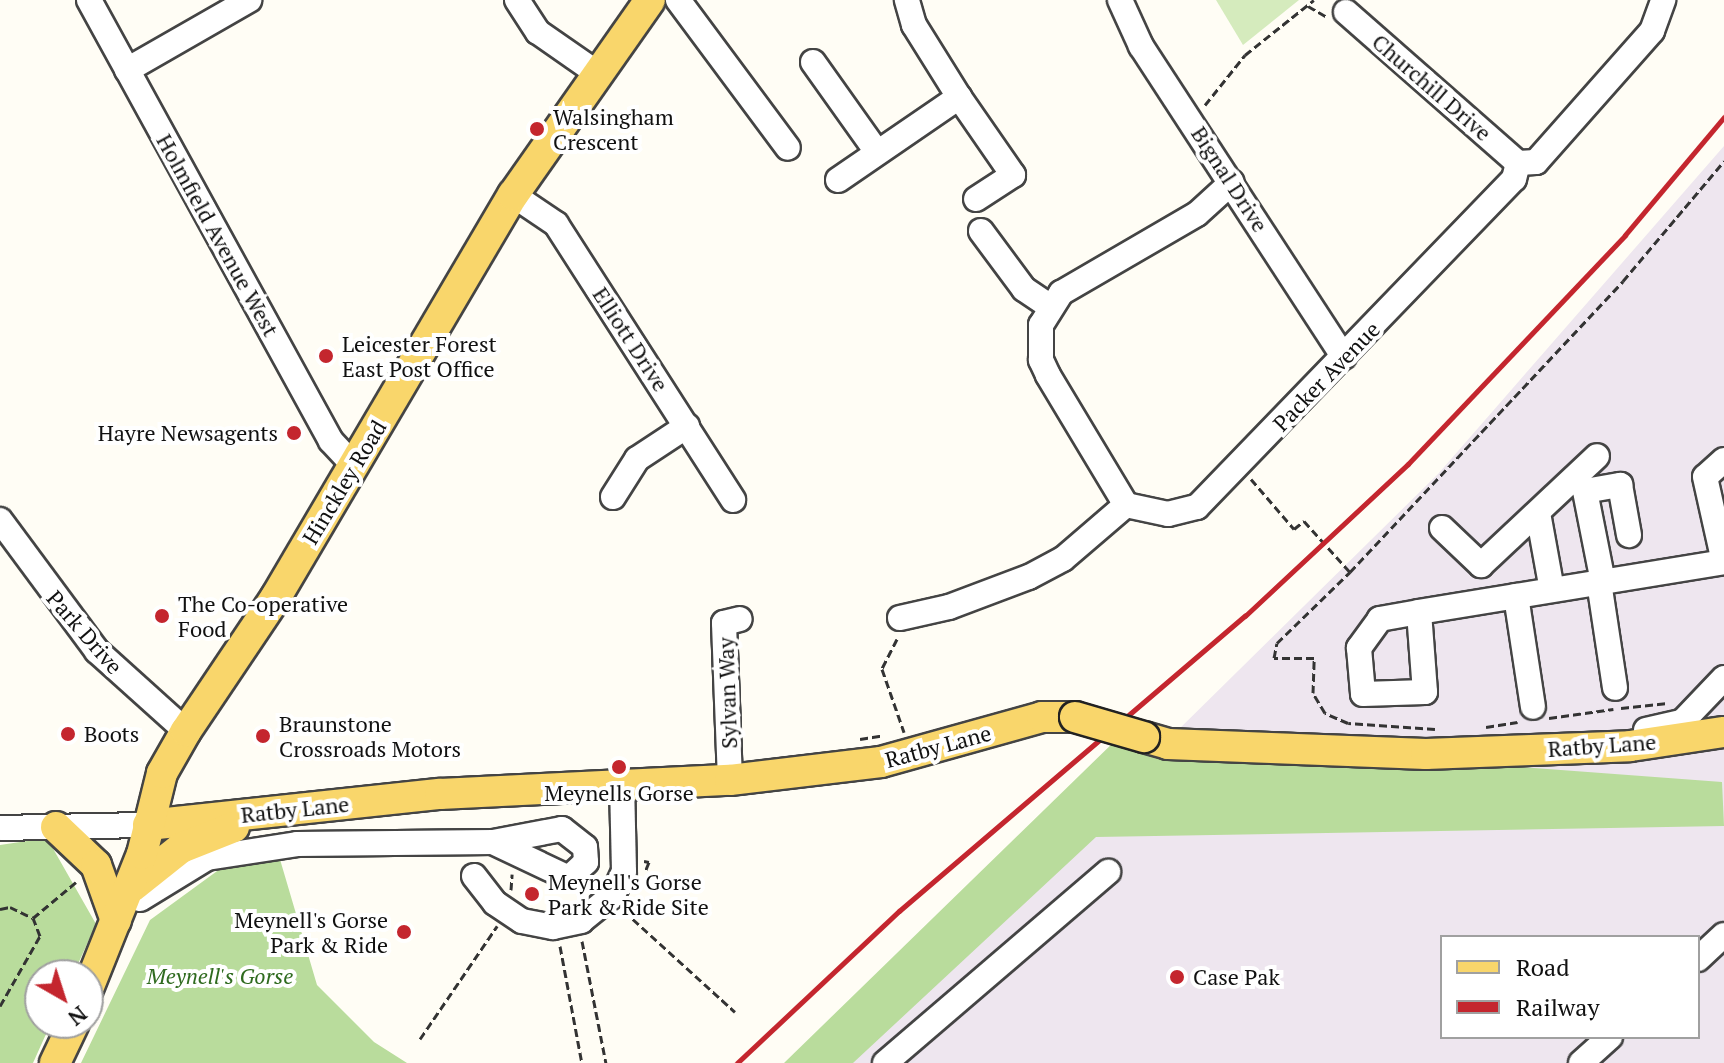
<!DOCTYPE html>
<style>
body{margin:0}
#map{position:relative;width:1724px;height:1063px;overflow:hidden;background:#fffdf5;font-family:"PT Serif",serif}
div>[style]{position:absolute}
[style*='--x']{left:calc(var(--x)*1px);top:calc(var(--y)*1px);width:calc(var(--w)*1px);rotate:calc(var(--a)*1deg)}
.industrial>*{inset:0;background:#eee6ef}
.green>*{inset:0;background:#d5ebbd}
.forest>*{inset:0;background:#b9dc9c}
.path>*{height:3px;margin-top:-1.5px;transform-origin:0;background:repeating-linear-gradient(90deg,#333 0 8px,transparent 0 12px)}
.roads{filter:drop-shadow(2px 0 #444) drop-shadow(-2px 0 #444) drop-shadow(0 2px #444) drop-shadow(0 -2px #444)}
.minor>*{height:24px;margin:-12px;padding:0 12px;transform-origin:12px;border-radius:12px;background:#fff}
.major>*{height:30px;margin:-15px;padding:0 15px;transform-origin:15px;border-radius:15px;background:#f9d66b}
.rail>*{height:5px;margin:-2.5px;padding:0 2.5px;transform-origin:2.5px;border-radius:2.5px;background:#c4262e}
.bridges{filter:drop-shadow(2px 0 #222) drop-shadow(-2px 0 #222) drop-shadow(0 2px #222) drop-shadow(0 -2px #222)}
.major-bridge>*{height:30px;margin:-15px;padding:0 15px;transform-origin:15px;border-radius:15px;background:#f9d66b}
.dots>*{width:22px;height:22px;translate:-50% -50%;box-sizing:border-box;border:4px solid #fff;border-radius:50%}
span{translate:-50% -50%;white-space:nowrap;text-align:center;line-height:1.15;-webkit-text-stroke:8px #fff;paint-order:stroke}
.street-label{font-size:22px;color:#111}
.poi-label{font-size:22px;color:#111}
.left{translate:0 -50%;text-align:left}
.right{translate:-100% -50%;text-align:right}
.park-label{font-size:22px;color:#2f6b1f;font-style:italic}
.legend{position:absolute;left:1440px;top:935px;width:260px;height:104px;box-sizing:border-box;background:#fff;border:2px solid #a0a0a0;margin:0;padding:10px 14px;list-style:none;font-size:24px;color:#111}
.legend li{display:flex;align-items:center;gap:16px;height:40px}
.legend b{width:40px;border:2px solid #a0a0a0}
.north{position:absolute;left:24px;top:959px;width:80px;height:80px;box-sizing:border-box;background:#fff;border:2px solid #a0a0a0;border-radius:50%;rotate:141deg;font-size:22px;font-weight:700;line-height:32px;text-align:center;color:#111}
.north::after{content:'';display:block;margin:auto;width:28px;height:36px;background:#c4262e;clip-path:polygon(50% 0,100% 100%,50% 72%,0 100%)}
</style>
<div id="map">
<div class="industrial">
<div style="clip-path:polygon(evenodd,1724px 146px,1724px 1063px,840px 1063px,1438px 474px,1724px 146px,1442px 937px,1698px 937px,1698px 1037px,1442px 1037px,1442px 937px)"></div>
</div>
<div class="green">
<div style="clip-path:polygon(1216px 0,1299px 0,1243px 45px)"></div>
</div>
<div class="forest">
<div style="clip-path:polygon(1119px 737px,1722px 782px,1724px 826px,1096px 837px,853px 1063px,784px 1063px)"></div>
<div style="clip-path:polygon(47px 838px,96px 924px,73px 975px,40px 975px,40px 1023px,51px 1023px,33px 1063px,0 1063px,0 845px)"></div>
<div style="clip-path:polygon(279px 856px,317px 985px,374px 1042px,407px 1063px,81px 1063px,150px 920px,224px 866px)"></div>
</div>
<div class="path">
<div style="--x:1308;--y:6;--w:22;--a:30"></div>
<div style="--x:1205;--y:105;--w:64;--a:-51.3"></div>
<div style="--x:1245;--y:55;--w:88;--a:-38.6"></div>
<div style="--x:1251;--y:479;--w:66;--a:49.3"></div>
<div style="--x:1294;--y:529;--w:13;--a:-39"></div>
<div style="--x:1304;--y:521;--w:69;--a:48"></div>
<div style="--x:897;--y:639;--w:34;--a:117"></div>
<div style="--x:882;--y:669;--w:67;--a:70.8"></div>
<div style="--x:1621;--y:708;--w:47;--a:-6.1"></div>
<div style="--x:1549;--y:718;--w:65;--a:-8"></div>
<div style="--x:1486;--y:727;--w:32;--a:-9"></div>
<div style="--x:1435;--y:729;--w:87;--a:-176.1"></div>
<div style="--x:1348;--y:723;--w:25;--a:-157"></div>
<div style="--x:1325;--y:713;--w:23;--a:-121"></div>
<div style="--x:1313;--y:693;--w:35;--a:-88"></div>
<div style="--x:1314;--y:658;--w:40;--a:180"></div>
<div style="--x:1274;--y:658;--w:15;--a:-79"></div>
<div style="--x:1277;--y:643;--w:102;--a:-44.2"></div>
<div style="--x:1350;--y:572;--w:399;--a:-46.8"></div>
<div style="--x:1623;--y:281;--w:157;--a:-49.9"></div>
<div style="--x:860;--y:739;--w:24;--a:-9"></div>
<div style="--x:644;--y:861;--w:5;--a:11"></div>
<div style="--x:649;--y:862;--w:11;--a:112"></div>
<div style="--x:511;--y:890;--w:16;--a:-86"></div>
<div style="--x:0;--y:909;--w:10;--a:-11"></div>
<div style="--x:10;--y:907;--w:25;--a:26"></div>
<div style="--x:624;--y:911;--w:150;--a:42.3"></div>
<div style="--x:582;--y:941;--w:124;--a:78.9"></div>
<div style="--x:560;--y:946;--w:119;--a:79.4"></div>
<div style="--x:0;--y:1006;--w:81;--a:-60.3"></div>
<div style="--x:40;--y:936;--w:19;--a:-111"></div>
<div style="--x:33;--y:918;--w:56;--a:-39.9"></div>
<div style="--x:420;--y:1039;--w:137;--a:-55.7"></div>
</div>
<div class="roads">
<div class="minor">
<div style="--x:89;--y:0;--w:503;--a:61.24"></div>
<div style="--x:331;--y:441;--w:34;--a:47"></div>
<div style="--x:517;--y:0;--w:38;--a:57"></div>
<div style="--x:538;--y:32;--w:72;--a:34.8"></div>
<div style="--x:678;--y:0;--w:184;--a:53.4"></div>
<div style="--x:1120;--y:0;--w:51;--a:65.5"></div>
<div style="--x:1141;--y:46;--w:371;--a:56.9"></div>
<div style="--x:1346;--y:12;--w:229;--a:41.3"></div>
<div style="--x:813;--y:62;--w:110;--a:54.6"></div>
<div style="--x:127;--y:70;--w:141;--a:-29.8"></div>
<div style="--x:959;--y:97;--w:95;--a:55.3"></div>
<div style="--x:1013;--y:175;--w:44;--a:147"></div>
<div style="--x:838;--y:180;--w:147;--a:-34.4"></div>
<div style="--x:959;--y:97;--w:85;--a:-122"></div>
<div style="--x:914;--y:25;--w:26;--a:-106"></div>
<div style="--x:513;--y:195;--w:52;--a:34"></div>
<div style="--x:556;--y:224;--w:328;--a:57.3"></div>
<div style="--x:981;--y:231;--w:72;--a:53.4"></div>
<div style="--x:1024;--y:289;--w:30;--a:34"></div>
<div style="--x:1724;--y:460;--w:25;--a:138"></div>
<div style="--x:1705;--y:477;--w:87;--a:77.4"></div>
<div style="--x:613;--y:497;--w:45;--a:-57.7"></div>
<div style="--x:637;--y:459;--w:60;--a:-33.4"></div>
<div style="--x:1126;--y:505;--w:152;--a:-121"></div>
<div style="--x:1048;--y:375;--w:17;--a:-115"></div>
<div style="--x:1041;--y:360;--w:35;--a:-90"></div>
<div style="--x:1041;--y:325;--w:38;--a:-58"></div>
<div style="--x:1061;--y:293;--w:157;--a:-30.2"></div>
<div style="--x:1197;--y:214;--w:47;--a:-42.4"></div>
<div style="--x:1538;--y:513;--w:78;--a:79.7"></div>
<div style="--x:0;--y:520;--w:163;--a:53.5"></div>
<div style="--x:97;--y:651;--w:120;--a:42"></div>
<div style="--x:1442;--y:528;--w:54;--a:43.5"></div>
<div style="--x:1481;--y:565;--w:159;--a:-43.2"></div>
<div style="--x:1599;--y:582;--w:107;--a:81.4"></div>
<div style="--x:1603;--y:582;--w:93;--a:-101.2"></div>
<div style="--x:1585;--y:491;--w:36;--a:-10"></div>
<div style="--x:1620;--y:485;--w:51;--a:79.8"></div>
<div style="--x:1516;--y:596;--w:112;--a:81.3"></div>
<div style="--x:1419;--y:612;--w:40;--a:170"></div>
<div style="--x:1380;--y:619;--w:36;--a:126"></div>
<div style="--x:1359;--y:648;--w:46;--a:85"></div>
<div style="--x:1363;--y:694;--w:62;--a:-1.8"></div>
<div style="--x:1425;--y:692;--w:80;--a:-94.3"></div>
<div style="--x:1419;--y:612;--w:309;--a:-9.3"></div>
<div style="--x:900;--y:618;--w:50;--a:-12.7"></div>
<div style="--x:949;--y:607;--w:85;--a:-20.6"></div>
<div style="--x:1029;--y:577;--w:38;--a:-28"></div>
<div style="--x:1063;--y:559;--w:83;--a:-40.6"></div>
<div style="--x:1126;--y:505;--w:43;--a:12.1"></div>
<div style="--x:1168;--y:514;--w:30;--a:-14"></div>
<div style="--x:1197;--y:507;--w:456;--a:-46"></div>
<div style="--x:1514;--y:179;--w:16;--a:-76"></div>
<div style="--x:1518;--y:163;--w:18;--a:-3"></div>
<div style="--x:1536;--y:162;--w:175;--a:-48.5"></div>
<div style="--x:1652;--y:31;--w:33;--a:-70"></div>
<div style="--x:1646;--y:730;--w:37;--a:-13"></div>
<div style="--x:1682;--y:722;--w:61;--a:-46.3"></div>
<div style="--x:730;--y:780;--w:157;--a:-92.2"></div>
<div style="--x:724;--y:623;--w:16;--a:-14"></div>
<div style="--x:0;--y:828;--w:148;--a:-1.2"></div>
<div style="--x:474;--y:876;--w:34;--a:52"></div>
<div style="--x:495;--y:903;--w:32;--a:34"></div>
<div style="--x:522;--y:921;--w:32;--a:11"></div>
<div style="--x:553;--y:927;--w:29;--a:-12"></div>
<div style="--x:581;--y:921;--w:41;--a:-39.1"></div>
<div style="--x:613;--y:895;--w:26;--a:-65"></div>
<div style="--x:624;--y:871;--w:86;--a:-91.3"></div>
<div style="--x:140;--y:899;--w:79;--a:-31.5"></div>
<div style="--x:207;--y:858;--w:91;--a:-8.8"></div>
<div style="--x:297;--y:844;--w:196;--a:-0.6"></div>
<div style="--x:493;--y:842;--w:70;--a:-10.7"></div>
<div style="--x:562;--y:829;--w:29;--a:38"></div>
<div style="--x:585;--y:847;--w:15;--a:86"></div>
<div style="--x:586;--y:862;--w:23;--a:137"></div>
<div style="--x:569;--y:878;--w:84;--a:-154.7"></div>
<div style="--x:1698;--y:959;--w:35;--a:-43"></div>
<div style="--x:885;--y:1063;--w:294;--a:-40.6"></div>
<div style="--x:1581;--y:1063;--w:39;--a:-42"></div>
</div>
<div class="major">
<div style="--x:1144;--y:737;--w:25;--a:16"></div>
<div style="--x:1168;--y:744;--w:258;--a:2.2"></div>
<div style="--x:1426;--y:754;--w:204;--a:-2.2"></div>
<div style="--x:1630;--y:746;--w:95;--a:-8.5"></div>
<div style="--x:148;--y:825;--w:294;--a:-6.1"></div>
<div style="--x:440;--y:794;--w:290;--a:-2.8"></div>
<div style="--x:730;--y:780;--w:152;--a:-6.8"></div>
<div style="--x:881;--y:762;--w:167;--a:-15.6"></div>
<div style="--x:1042;--y:717;--w:33;--a:0"></div>
<div style="--x:56;--y:827;--w:55;--a:43.5"></div>
<div style="--x:96;--y:865;--w:59;--a:70.3"></div>
<div style="--x:132;--y:887;--w:63;--a:-38.5"></div>
<div style="--x:181;--y:848;--w:57;--a:-21.6"></div>
<div style="--x:88;--y:989;--w:145;--a:-68.2"></div>
<div style="--x:142;--y:854;--w:83;--a:-76.1"></div>
<div style="--x:162;--y:773;--w:48;--a:-60.3"></div>
<div style="--x:186;--y:731;--w:161;--a:-56.1"></div>
<div style="--x:276;--y:597;--w:467;--a:-59.5"></div>
<div style="--x:513;--y:195;--w:238;--a:-54.9"></div>
<div style="--x:55;--y:1063;--w:44;--a:-64.6"></div>
</div>
</div>
<div class="rail">
<div style="--x:737;--y:1063;--w:222;--a:-43.2"></div>
<div style="--x:899;--y:911;--w:455;--a:-40.5"></div>
<div style="--x:1245;--y:616;--w:223;--a:-43"></div>
<div style="--x:1408;--y:464;--w:315;--a:-46.5"></div>
<div style="--x:1625;--y:235;--w:154;--a:-50"></div>
</div>
<div class="bridges">
<div class="major-bridge">
<div style="--x:1075;--y:717;--w:72;--a:16.2"></div>
</div>
</div>
<div class="dots">
<div style="left:537px;top:129px;background:#c4262e"></div>
<div style="left:326px;top:356px;background:#c4262e"></div>
<div style="left:294px;top:433px;background:#c4262e"></div>
<div style="left:162px;top:616px;background:#c4262e"></div>
<div style="left:68px;top:734px;background:#c4262e"></div>
<div style="left:263px;top:736px;background:#c4262e"></div>
<div style="left:619px;top:767px;background:#c4262e"></div>
<div style="left:532px;top:894px;background:#c4262e"></div>
<div style="left:404px;top:932px;background:#c4262e"></div>
<div style="left:1177px;top:977px;background:#c4262e"></div>
</div>
<div class="street-label">
<span style="left:1432px;top:87px;rotate:41deg">Churchill Drive</span>
<span style="left:1230px;top:179px;rotate:57deg">Bignal Drive</span>
<span style="left:218px;top:235px;rotate:61deg">Holmfield Avenue West</span>
<span style="left:631px;top:339px;rotate:57deg">Elliott Drive</span>
<span style="left:1326px;top:376px;rotate:-46deg">Packer Avenue</span>
<span style="left:344px;top:482px;rotate:-59deg">Hinckley Road</span>
<span style="left:85px;top:632px;rotate:49deg">Park Drive</span>
<span style="left:727px;top:693px;rotate:-92deg">Sylvan Way</span>
<span style="left:1602px;top:745px;rotate:-4deg">Ratby Lane</span>
<span style="left:938px;top:746px;rotate:-15deg">Ratby Lane</span>
<span style="left:295px;top:809px;rotate:-6deg">Ratby Lane</span>
</div>
<div class="poi-label">
<span class="left" style="left:553px;top:129px">Walsingham<br>Crescent</span>
<span class="left" style="left:342px;top:356px">Leicester Forest<br>East Post Office</span>
<span class="right" style="left:278px;top:433px">Hayre Newsagents</span>
<span class="left" style="left:178px;top:616px">The Co-operative<br>Food</span>
<span class="left" style="left:279px;top:736px">Braunstone<br>Crossroads Motors</span>
<span class="left" style="left:84px;top:734px">Boots</span>
<span style="left:619px;top:793px">Meynells Gorse</span>
<span class="left" style="left:548px;top:894px">Meynell's Gorse<br>Park &amp; Ride Site</span>
<span class="right" style="left:388px;top:932px">Meynell's Gorse<br>Park &amp; Ride</span>
<span class="left" style="left:1193px;top:977px">Case Pak</span>
</div>
<div class="park-label">
<span style="left:220px;top:976px">Meynell's Gorse</span>
</div>
<ul class="legend">
<li><b style="height:10px;background:#f9d66b"></b>Road</li>
<li><b style="height:10px;background:#c4262e"></b>Railway</li>
</ul>
<div class="north">N</div>
</div>
